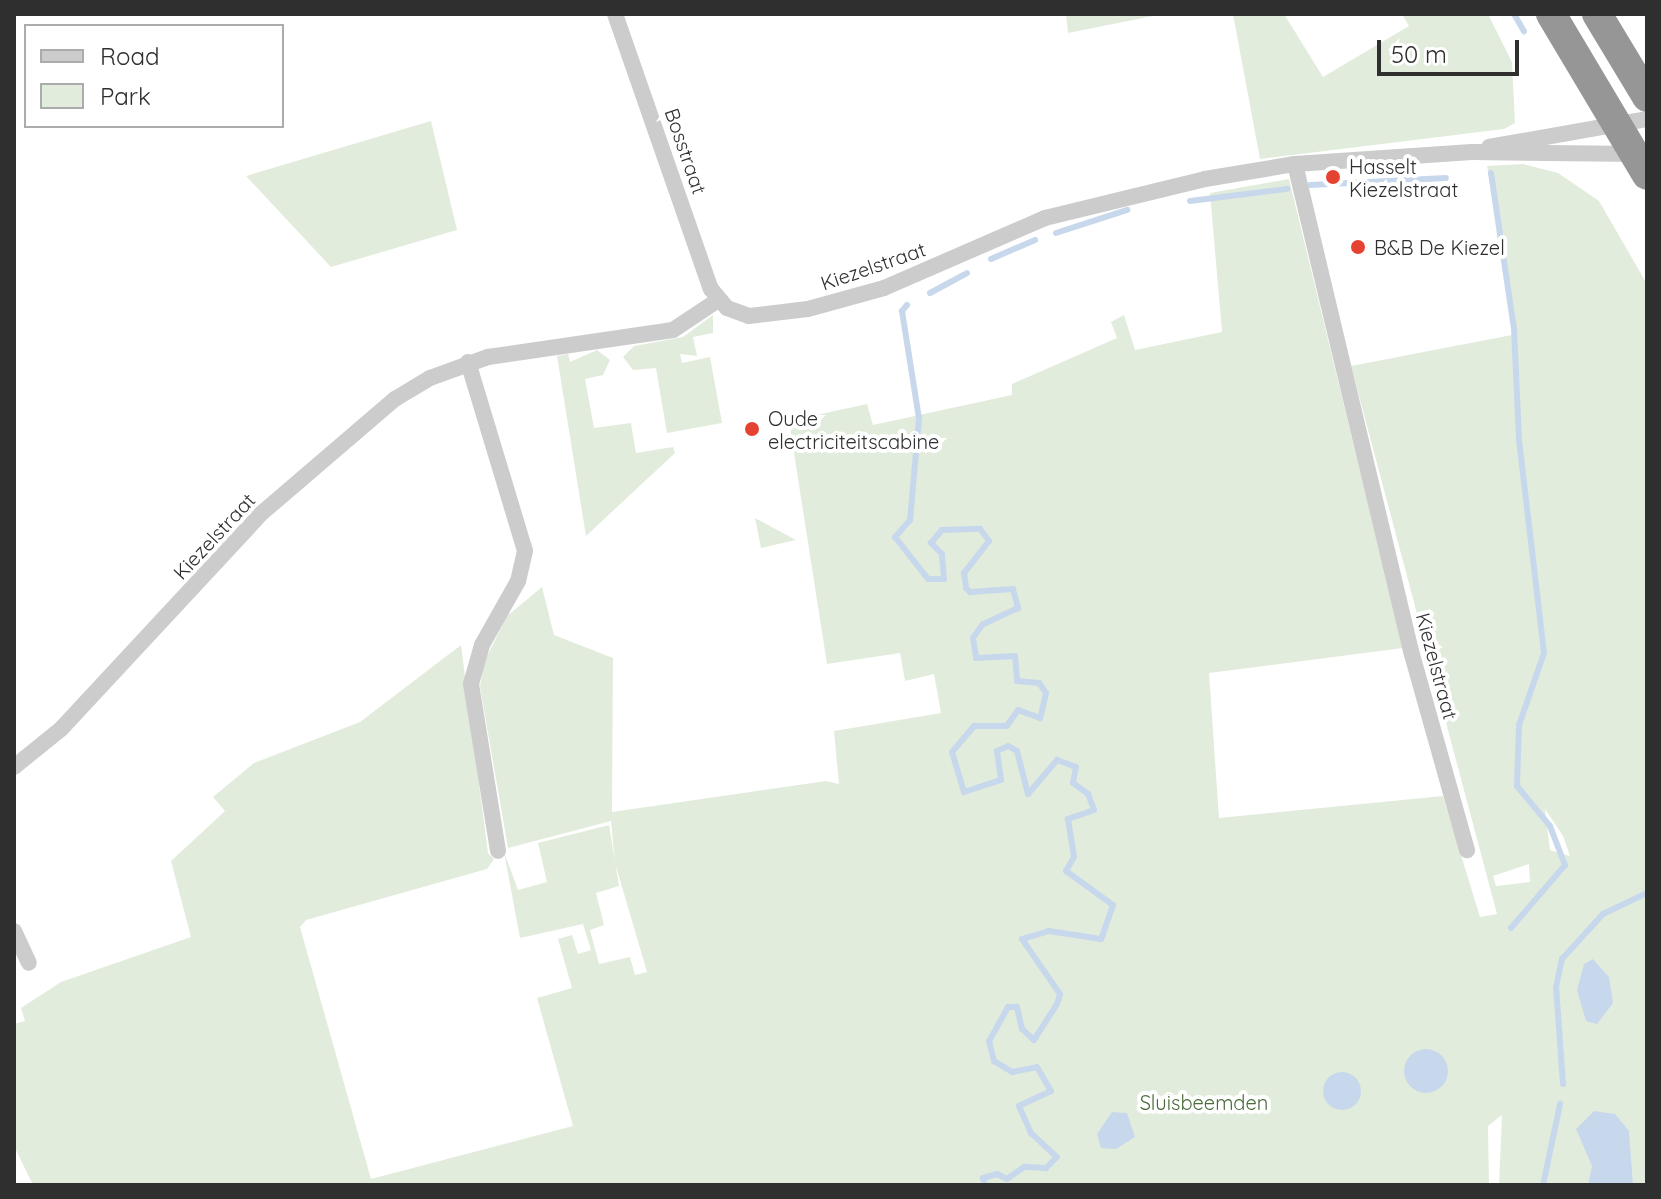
<!DOCTYPE html>
<style>
body{margin:0}
#map{position:relative;width:1661px;height:1199px;overflow:hidden;background:#fff;font-family:Quicksand,sans-serif}
div>[style]{position:absolute}
[style*='--x']{left:calc(var(--x)*1px);top:calc(var(--y)*1px);width:calc(var(--w)*1px);rotate:calc(var(--a)*1deg)}
.green>*{inset:0;background:#e2ecdc}
.water>*{inset:0;background:#c8d8ec}
.round{border-radius:50%}
.stream>*{height:6px;margin:-3px;padding:0 3px;transform-origin:3px;border-radius:3px;background:#c8d8ec}
.street>*{height:16px;margin:-8px;padding:0 8px;transform-origin:8px;border-radius:8px;background:#ccc}
.highway>*{height:30px;margin:-15px;padding:0 15px;transform-origin:15px;border-radius:15px;background:#969696}
.dots>*{width:22px;height:22px;translate:-50% -50%;box-sizing:border-box;border:4px solid #fff;border-radius:50%}
span{translate:-50% -50%;white-space:nowrap;text-align:center;line-height:1.15;-webkit-text-stroke:8px #fff;paint-order:stroke}
.street-label{font-size:20px;color:#2f2f2f}
.poi-label{font-size:20px;color:#2f2f2f}
.left{translate:0 -50%;text-align:left}
.park-label{font-size:20px;color:#4a6b3c}
.frame{position:absolute;inset:0;border:16px solid #2f2f2f;pointer-events:none}
.legend{position:absolute;left:24px;top:24px;width:260px;height:104px;box-sizing:border-box;background:#fff;border:2px solid #acacac;margin:0;padding:10px 14px;list-style:none;font-size:24px;color:#2f2f2f}
.legend li{display:flex;align-items:center;gap:16px;height:40px}
.legend b{width:40px;border:2px solid #acacac}
.scale{position:absolute;left:1377px;top:40px;width:142px;height:36px;box-sizing:border-box;border:4px solid #2f2f2f;border-top:0;padding-left:10px;font-size:24px;line-height:28px;white-space:nowrap;color:#2f2f2f;-webkit-text-stroke:6px #fff;paint-order:stroke}
</style>
<div id="map">
<div class="green">
<div style="clip-path:polygon(1066px 14px,1163px 14px,1068px 33px)"></div>
<div style="clip-path:polygon(1233px 14px,1284px 14px,1323px 77px,1409px 26px,1402px 14px,1488px 14px,1512px 62px,1515px 123px,1504px 129px,1260px 159px)"></div>
<div style="clip-path:polygon(431px 121px,457px 230px,331px 267px,246px 176px)"></div>
<div style="clip-path:polygon(evenodd,1523px 164px,1558px 173px,1599px 201px,1647px 284px,1647px 1185px,1499px 1185px,1502px 1115px,1488px 1126px,1489px 1185px,33px 1185px,14px 1146px,14px 1024px,25px 1021px,21px 1008px,61px 982px,191px 937px,171px 861px,225px 811px,213px 797px,254px 763px,360px 722px,461px 645px,488px 853px,494px 859px,487px 869px,306px 920px,300px 927px,371px 1179px,573px 1126px,537px 998px,572px 988px,558px 939px,572px 935px,578px 954px,591px 950px,583px 924px,520px 938px,504px 852px,518px 890px,547px 882px,538px 843px,609px 825px,619px 886px,596px 893px,604px 925px,590px 930px,599px 964px,630px 957px,635px 975px,647px 972px,615px 863px,611px 821px,508px 848px,480px 687px,484px 662px,507px 616px,542px 587px,554px 635px,613px 658px,612px 812px,826px 781px,839px 784px,834px 731px,941px 713px,934px 674px,905px 681px,900px 653px,827px 664px,789px 421px,867px 404px,873px 425px,1012px 395px,1012px 384px,1117px 338px,1111px 322px,1124px 315px,1135px 350px,1222px 332px,1210px 193px,1289px 179px,1403px 648px,1209px 673px,1219px 818px,1443px 796px,1480px 917px,1497px 914px,1351px 366px,1517px 334px,1487px 166px,1523px 164px,1545px 809px,1563px 836px,1570px 856px,1550px 850px,1545px 809px,1523px 164px,1529px 864px,1530px 882px,1496px 886px,1493px 876px,1529px 864px)"></div>
<div style="clip-path:polygon(713px 315px,713px 333px,693px 337px,697px 356px,680px 354px,682px 363px,710px 357px,722px 423px,667px 433px,656px 368px,633px 370px,623px 357px,634px 346px,683px 337px)"></div>
<div style="clip-path:polygon(597px 350px,610px 360px,603px 375px,585px 379px,594px 428px,631px 423px,636px 453px,673px 447px,675px 453px,586px 536px,557px 356px,568px 354px,570px 362px)"></div>
<div style="clip-path:polygon(755px 518px,796px 540px,761px 548px)"></div>
</div>
<div class="water">
<div style="clip-path:polygon(1593px 959px,1609px 977px,1613px 1003px,1597px 1024px,1586px 1021px,1577px 990px,1584px 964px)"></div>
<div class="round" style="left:1404px;top:1049px;width:44px;height:44px"></div>
<div class="round" style="left:1323px;top:1072px;width:38px;height:38px"></div>
<div style="clip-path:polygon(1594px 1111px,1615px 1114px,1629px 1131px,1633px 1185px,1588px 1185px,1592px 1166px,1576px 1129px)"></div>
<div style="clip-path:polygon(1112px 1112px,1127px 1113px,1135px 1137px,1116px 1149px,1101px 1148px,1097px 1134px)"></div>
</div>
<div class="stream">
<div style="--x:1514;--y:14;--w:20;--a:60"></div>
<div style="--x:1491;--y:173;--w:158;--a:81.6"></div>
<div style="--x:1514;--y:329;--w:111;--a:87.4"></div>
<div style="--x:1519;--y:440;--w:214;--a:83.3"></div>
<div style="--x:1544;--y:653;--w:76;--a:109.1"></div>
<div style="--x:1519;--y:725;--w:61;--a:91.9"></div>
<div style="--x:1517;--y:786;--w:52;--a:50.5"></div>
<div style="--x:1550;--y:826;--w:42;--a:69"></div>
<div style="--x:1565;--y:865;--w:83;--a:130.6"></div>
<div style="--x:1310;--y:185;--w:136;--a:-2.9"></div>
<div style="--x:1190;--y:201;--w:98;--a:-7.1"></div>
<div style="--x:1056;--y:233;--w:75;--a:-17.9"></div>
<div style="--x:991;--y:259;--w:48;--a:-23.4"></div>
<div style="--x:930;--y:293;--w:42;--a:-28.4"></div>
<div style="--x:907;--y:305;--w:8;--a:130"></div>
<div style="--x:902;--y:311;--w:108;--a:81"></div>
<div style="--x:919;--y:418;--w:102;--a:95"></div>
<div style="--x:910;--y:520;--w:23;--a:131"></div>
<div style="--x:895;--y:537;--w:53;--a:51.8"></div>
<div style="--x:928;--y:579;--w:16;--a:0"></div>
<div style="--x:944;--y:579;--w:25;--a:-95"></div>
<div style="--x:942;--y:554;--w:16;--a:-135"></div>
<div style="--x:931;--y:543;--w:17;--a:-50"></div>
<div style="--x:942;--y:530;--w:38;--a:-2"></div>
<div style="--x:980;--y:529;--w:15;--a:53"></div>
<div style="--x:989;--y:541;--w:41;--a:128"></div>
<div style="--x:964;--y:573;--w:15;--a:82"></div>
<div style="--x:966;--y:588;--w:6;--a:45"></div>
<div style="--x:970;--y:592;--w:43;--a:-4"></div>
<div style="--x:1013;--y:589;--w:20;--a:75"></div>
<div style="--x:1018;--y:608;--w:38;--a:155"></div>
<div style="--x:983;--y:624;--w:17;--a:126"></div>
<div style="--x:973;--y:638;--w:20;--a:81"></div>
<div style="--x:976;--y:658;--w:39;--a:-3"></div>
<div style="--x:1015;--y:656;--w:25;--a:85"></div>
<div style="--x:1017;--y:681;--w:22;--a:5"></div>
<div style="--x:1039;--y:683;--w:12;--a:55"></div>
<div style="--x:1046;--y:693;--w:26;--a:103"></div>
<div style="--x:1040;--y:718;--w:23;--a:-160"></div>
<div style="--x:1018;--y:710;--w:19;--a:125"></div>
<div style="--x:1007;--y:726;--w:33;--a:180"></div>
<div style="--x:974;--y:726;--w:34;--a:130"></div>
<div style="--x:952;--y:752;--w:42;--a:73.3"></div>
<div style="--x:964;--y:792;--w:39;--a:-18"></div>
<div style="--x:1001;--y:780;--w:29;--a:-98"></div>
<div style="--x:997;--y:751;--w:12;--a:-24"></div>
<div style="--x:1008;--y:746;--w:10;--a:29"></div>
<div style="--x:1017;--y:751;--w:44;--a:75.7"></div>
<div style="--x:1028;--y:794;--w:45;--a:-49.5"></div>
<div style="--x:1057;--y:760;--w:20;--a:20"></div>
<div style="--x:1076;--y:767;--w:16;--a:101"></div>
<div style="--x:1073;--y:783;--w:19;--a:36"></div>
<div style="--x:1088;--y:794;--w:17;--a:69"></div>
<div style="--x:1094;--y:810;--w:28;--a:161"></div>
<div style="--x:1068;--y:819;--w:38;--a:81"></div>
<div style="--x:1074;--y:857;--w:16;--a:120"></div>
<div style="--x:1066;--y:871;--w:58;--a:35.9"></div>
<div style="--x:1113;--y:905;--w:36;--a:109"></div>
<div style="--x:1101;--y:939;--w:53;--a:-171.3"></div>
<div style="--x:1049;--y:931;--w:28;--a:163"></div>
<div style="--x:1022;--y:939;--w:67;--a:55.4"></div>
<div style="--x:1060;--y:994;--w:10;--a:107"></div>
<div style="--x:1057;--y:1004;--w:43;--a:122.6"></div>
<div style="--x:1034;--y:1040;--w:16;--a:-137"></div>
<div style="--x:1022;--y:1029;--w:23;--a:-103"></div>
<div style="--x:1017;--y:1007;--w:9;--a:180"></div>
<div style="--x:1008;--y:1007;--w:39;--a:119"></div>
<div style="--x:989;--y:1041;--w:21;--a:76"></div>
<div style="--x:994;--y:1061;--w:21;--a:31"></div>
<div style="--x:1012;--y:1072;--w:25;--a:-11"></div>
<div style="--x:1037;--y:1067;--w:28;--a:60"></div>
<div style="--x:1051;--y:1091;--w:35;--a:155"></div>
<div style="--x:1019;--y:1106;--w:30;--a:66"></div>
<div style="--x:1031;--y:1133;--w:35;--a:43"></div>
<div style="--x:1057;--y:1157;--w:16;--a:135"></div>
<div style="--x:1046;--y:1168;--w:22;--a:-177"></div>
<div style="--x:1024;--y:1167;--w:21;--a:145"></div>
<div style="--x:1007;--y:1179;--w:11;--a:-153"></div>
<div style="--x:997;--y:1174;--w:15;--a:164"></div>
<div style="--x:983;--y:1178;--w:7;--a:74"></div>
<div style="--x:1563;--y:1084;--w:97;--a:-94.1"></div>
<div style="--x:1556;--y:987;--w:29;--a:-78"></div>
<div style="--x:1562;--y:959;--w:61;--a:-47.7"></div>
<div style="--x:1603;--y:914;--w:49;--a:-25.5"></div>
<div style="--x:1543;--y:1185;--w:83;--a:-78.1"></div>
</div>
<div class="street">
<div style="--x:615;--y:14;--w:291;--a:70.8"></div>
<div style="--x:711;--y:289;--w:25;--a:50"></div>
<div style="--x:727;--y:308;--w:23;--a:20"></div>
<div style="--x:749;--y:316;--w:59;--a:-6.8"></div>
<div style="--x:808;--y:309;--w:79;--a:-15.4"></div>
<div style="--x:884;--y:288;--w:176;--a:-23.5"></div>
<div style="--x:1045;--y:218;--w:165;--a:-13.7"></div>
<div style="--x:1205;--y:179;--w:91;--a:-9.5"></div>
<div style="--x:1295;--y:164;--w:177;--a:-3.9"></div>
<div style="--x:1472;--y:152;--w:167;--a:0.7"></div>
<div style="--x:1489;--y:147;--w:160;--a:-10"></div>
<div style="--x:1295;--y:164;--w:501;--a:76.6"></div>
<div style="--x:1411;--y:651;--w:207;--a:74.3"></div>
<div style="--x:468;--y:362;--w:197;--a:73.2"></div>
<div style="--x:525;--y:551;--w:31;--a:103"></div>
<div style="--x:518;--y:581;--w:73;--a:119.4"></div>
<div style="--x:482;--y:645;--w:41;--a:105.8"></div>
<div style="--x:471;--y:684;--w:169;--a:80.8"></div>
<div style="--x:14;--y:767;--w:60;--a:-39"></div>
<div style="--x:61;--y:729;--w:296;--a:-47.1"></div>
<div style="--x:263;--y:512;--w:174;--a:-40.6"></div>
<div style="--x:395;--y:399;--w:41;--a:-31"></div>
<div style="--x:430;--y:378;--w:62;--a:-19.9"></div>
<div style="--x:488;--y:357;--w:187;--a:-8.3"></div>
<div style="--x:673;--y:330;--w:54;--a:-33.7"></div>
<div style="--x:14;--y:931;--w:35;--a:65"></div>
</div>
<div class="highway">
<div style="--x:1551;--y:14;--w:187;--a:59.2"></div>
<div style="--x:1597;--y:14;--w:97;--a:58.9"></div>
</div>
<div class="dots">
<div style="left:1333px;top:177px;background:#e64231"></div>
<div style="left:1358px;top:247px;background:#e64231"></div>
<div style="left:752px;top:429px;background:#e64231"></div>
</div>
<div class="street-label">
<span style="left:686px;top:151px;rotate:71deg">Bosstraat</span>
<span style="left:873px;top:266px;rotate:-19deg">Kiezelstraat</span>
<span style="left:214px;top:536px;rotate:-47deg">Kiezelstraat</span>
<span style="left:1437px;top:666px;rotate:75deg">Kiezelstraat</span>
</div>
<div class="poi-label">
<span class="left" style="left:1349px;top:178px">Hasselt<br>Kiezelstraat</span>
<span class="left" style="left:1374px;top:247px">B&amp;B De Kiezel</span>
<span class="left" style="left:768px;top:430px">Oude<br>electriciteitscabine</span>
</div>
<div class="park-label">
<span style="left:1204px;top:1102px">Sluisbeemden</span>
</div>
<div class="frame"></div>
<ul class="legend">
<li><b style="height:10px;background:#ccc"></b>Road</li>
<li><b style="height:22px;background:#e2ecdc"></b>Park</li>
</ul>
<div class="scale">50 m</div>
</div>
